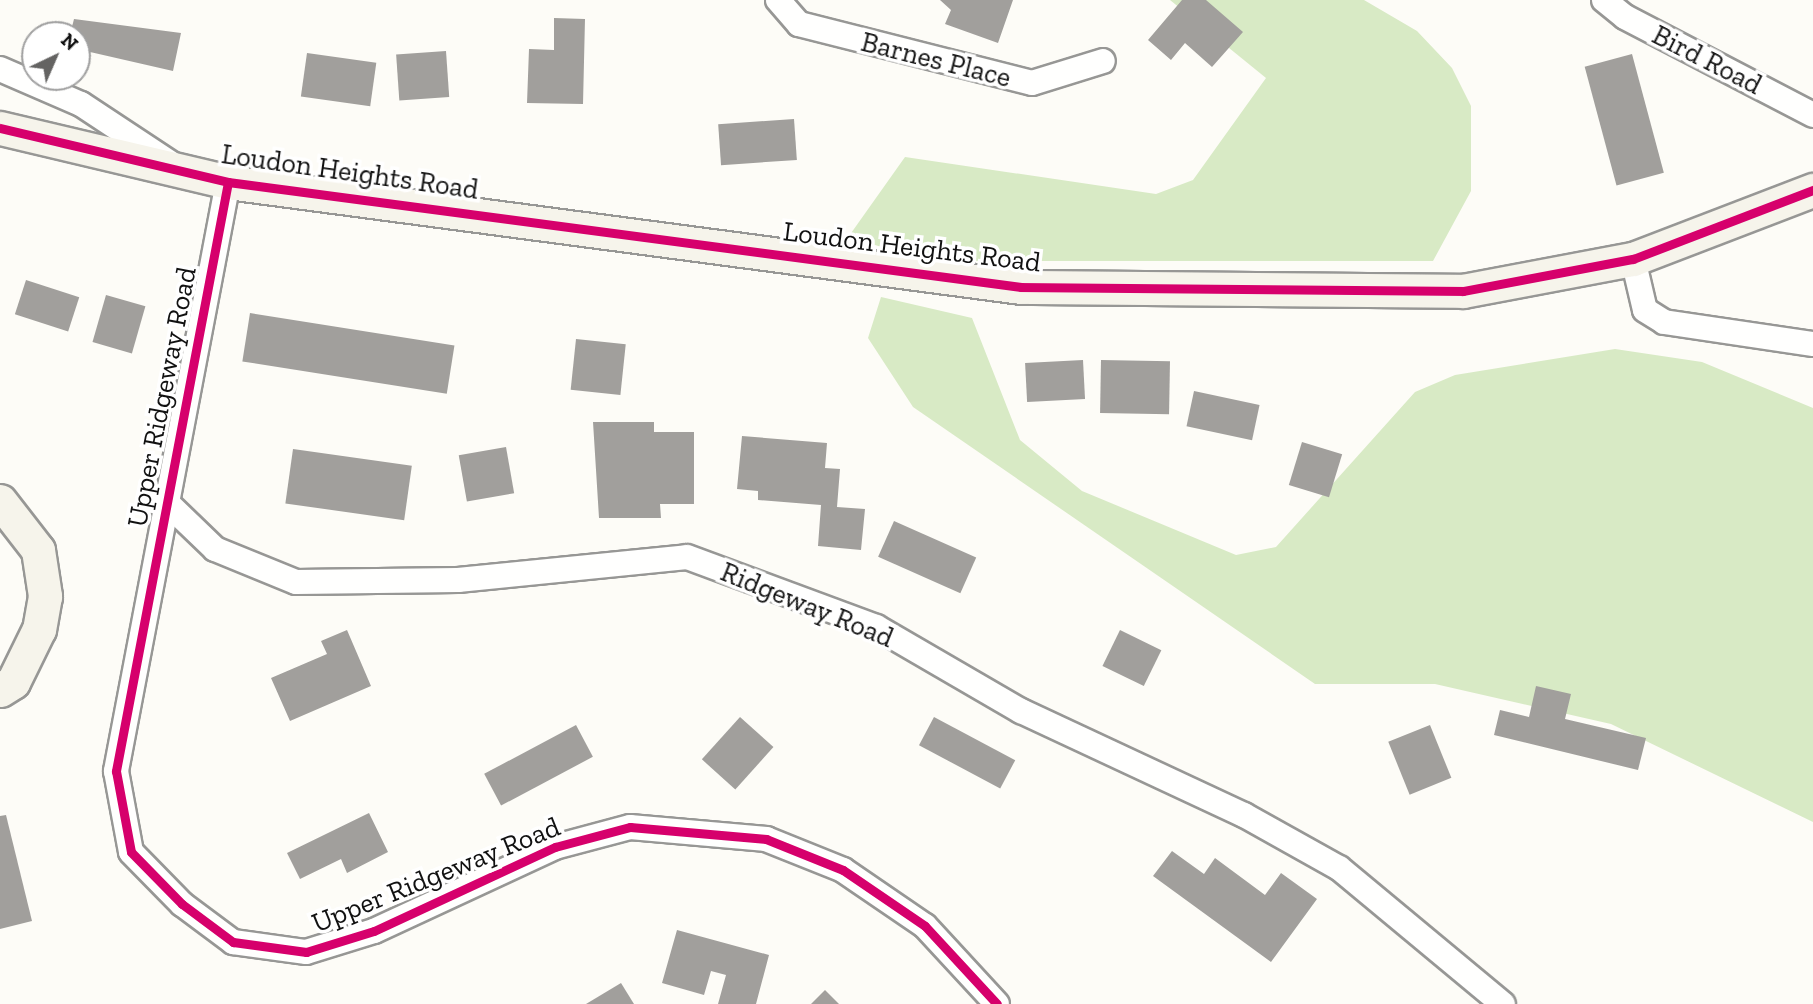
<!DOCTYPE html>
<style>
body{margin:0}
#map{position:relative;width:1813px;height:1004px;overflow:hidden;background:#fdfcf7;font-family:"Zilla Slab",serif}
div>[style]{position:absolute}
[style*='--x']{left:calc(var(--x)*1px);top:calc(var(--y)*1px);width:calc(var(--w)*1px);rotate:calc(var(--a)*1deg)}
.forest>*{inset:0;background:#d8eac5}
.building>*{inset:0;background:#a19f9c;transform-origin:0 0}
.roads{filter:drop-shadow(2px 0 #979795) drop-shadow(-2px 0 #979795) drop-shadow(0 2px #979795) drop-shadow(0 -2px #979795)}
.street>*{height:24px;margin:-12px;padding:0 12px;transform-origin:12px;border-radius:12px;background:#fffffe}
.secondary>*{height:33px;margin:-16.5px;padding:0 16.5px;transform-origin:16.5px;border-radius:16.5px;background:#f6f4eb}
.cycleway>*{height:9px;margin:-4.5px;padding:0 4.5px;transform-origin:4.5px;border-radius:4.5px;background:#d6006c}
span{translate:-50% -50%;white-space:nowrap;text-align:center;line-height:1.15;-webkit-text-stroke:7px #fff;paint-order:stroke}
.street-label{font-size:28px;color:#111}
.north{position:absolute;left:21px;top:21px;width:70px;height:70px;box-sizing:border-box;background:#fff;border:2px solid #a0a0a0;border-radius:50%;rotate:44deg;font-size:19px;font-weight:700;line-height:28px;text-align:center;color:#111}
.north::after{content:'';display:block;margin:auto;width:24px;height:32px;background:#646362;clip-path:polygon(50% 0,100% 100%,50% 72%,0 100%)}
</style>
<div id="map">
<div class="forest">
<div style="clip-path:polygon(1170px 0,1364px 0,1417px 31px,1452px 68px,1471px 106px,1471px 191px,1433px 261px,922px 261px,849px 236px,905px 157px,1156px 194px,1193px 180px,1266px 78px)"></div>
<div style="clip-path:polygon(881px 297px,972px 318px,1020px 440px,1082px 491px,1236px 555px,1276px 547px,1415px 392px,1455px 375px,1615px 349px,1702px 362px,1813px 408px,1813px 822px,1611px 724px,1435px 684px,1315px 684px,913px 407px,868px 338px)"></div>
</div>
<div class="building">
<div style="clip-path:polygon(940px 0,1013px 0,998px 43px,945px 24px,951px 10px)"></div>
<div style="clip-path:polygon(1182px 0,1206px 0,1243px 32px,1212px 67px,1185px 43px,1171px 60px,1148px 40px)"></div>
<div style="clip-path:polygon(554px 18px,585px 19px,583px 104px,527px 103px,529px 49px,554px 50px)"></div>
<div style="clip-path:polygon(74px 19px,181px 33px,173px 71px,77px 49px,77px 35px,70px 35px)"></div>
<div style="left:446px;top:51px;width:46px;height:50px;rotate:86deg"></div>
<div style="left:307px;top:53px;width:70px;height:44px;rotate:8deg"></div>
<div style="left:1632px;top:54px;width:123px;height:49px;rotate:75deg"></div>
<div style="left:794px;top:119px;width:41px;height:76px;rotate:86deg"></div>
<div style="left:26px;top:280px;width:56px;height:36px;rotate:18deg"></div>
<div style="left:106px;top:295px;width:41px;height:49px;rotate:16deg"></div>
<div style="left:250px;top:313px;width:207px;height:49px;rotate:9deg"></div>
<div style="left:576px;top:339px;width:50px;height:51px;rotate:6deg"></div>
<div style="left:1083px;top:360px;width:39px;height:58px;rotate:87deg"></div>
<div style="left:1101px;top:360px;width:69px;height:53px;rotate:1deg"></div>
<div style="left:1194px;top:391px;width:67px;height:36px;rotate:12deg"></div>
<div style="clip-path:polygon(593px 422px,654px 422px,654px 432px,694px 432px,694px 504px,660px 504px,661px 518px,599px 518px)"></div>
<div style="clip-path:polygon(742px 436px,827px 443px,825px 468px,840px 469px,837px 507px,865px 509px,861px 550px,818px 546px,821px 505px,758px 500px,758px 491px,737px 489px)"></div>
<div style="left:1302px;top:442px;width:42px;height:45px;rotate:17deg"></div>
<div style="left:506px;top:447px;width:47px;height:48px;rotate:80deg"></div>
<div style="left:293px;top:449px;width:120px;height:55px;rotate:8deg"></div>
<div style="left:894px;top:521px;width:90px;height:39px;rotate:24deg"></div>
<div style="clip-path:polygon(347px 630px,371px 686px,290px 721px,271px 678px,327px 654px,321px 641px)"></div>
<div style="left:1120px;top:630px;width:46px;height:40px;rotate:26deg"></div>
<div style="clip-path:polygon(1536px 686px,1571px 694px,1565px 719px,1646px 738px,1638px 770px,1494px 735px,1500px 710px,1529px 717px)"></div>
<div style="left:740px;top:717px;width:45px;height:57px;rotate:42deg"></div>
<div style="left:934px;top:717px;width:92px;height:32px;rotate:28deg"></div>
<div style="left:576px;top:725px;width:36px;height:104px;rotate:62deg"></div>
<div style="left:1430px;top:725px;width:57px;height:45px;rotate:68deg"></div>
<div style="clip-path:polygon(369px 813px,388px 852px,347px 873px,341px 859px,300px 879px,287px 853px)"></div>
<div style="clip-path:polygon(6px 815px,32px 921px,0 929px,0 816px)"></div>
<div style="clip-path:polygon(1172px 851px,1204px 874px,1215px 858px,1265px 895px,1281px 873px,1317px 899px,1271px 962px,1153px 876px)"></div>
<div style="clip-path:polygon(677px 930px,769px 955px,756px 1004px,718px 1004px,726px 975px,711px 971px,704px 995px,662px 983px)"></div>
<div style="clip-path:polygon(621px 983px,634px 1004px,586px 1004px)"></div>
<div style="clip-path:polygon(825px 990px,839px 1004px,811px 1004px)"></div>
</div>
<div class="roads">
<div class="street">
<div style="--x:778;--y:0;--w:32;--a:49"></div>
<div style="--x:799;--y:24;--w:240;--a:14.2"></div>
<div style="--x:1032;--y:83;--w:74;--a:-17.2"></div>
<div style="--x:1604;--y:0;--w:27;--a:39"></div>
<div style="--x:1625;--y:17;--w:212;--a:27.5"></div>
<div style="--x:0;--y:69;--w:88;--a:23.4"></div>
<div style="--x:81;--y:104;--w:107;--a:33.5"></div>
<div style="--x:228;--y:182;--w:600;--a:100.77"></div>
<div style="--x:116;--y:771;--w:82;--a:79.5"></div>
<div style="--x:131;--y:852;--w:73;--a:45.6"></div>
<div style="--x:182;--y:904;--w:64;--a:36.7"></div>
<div style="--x:233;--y:942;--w:74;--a:7.8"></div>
<div style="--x:306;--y:952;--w:71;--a:-17.2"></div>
<div style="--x:374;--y:931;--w:200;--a:-24.9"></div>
<div style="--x:555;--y:847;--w:78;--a:-14.9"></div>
<div style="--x:630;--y:827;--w:137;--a:5"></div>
<div style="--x:766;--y:839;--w:83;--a:21.9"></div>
<div style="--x:843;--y:870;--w:99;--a:34.3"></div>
<div style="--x:925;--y:926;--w:106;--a:47.3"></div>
<div style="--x:1633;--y:259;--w:52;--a:76.8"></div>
<div style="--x:1645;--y:310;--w:22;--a:32"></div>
<div style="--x:1664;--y:322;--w:151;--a:8.4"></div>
<div style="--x:163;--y:499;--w:72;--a:43.9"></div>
<div style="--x:215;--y:549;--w:87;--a:22.2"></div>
<div style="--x:296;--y:582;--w:162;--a:-0.7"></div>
<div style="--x:458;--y:580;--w:230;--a:-5.7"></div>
<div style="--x:687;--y:557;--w:202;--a:20.3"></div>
<div style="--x:876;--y:627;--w:168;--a:30.1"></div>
<div style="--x:1021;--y:711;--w:246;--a:25"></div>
<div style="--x:1244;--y:815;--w:109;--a:29.2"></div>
<div style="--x:1339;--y:868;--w:213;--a:39.7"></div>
</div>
<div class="secondary">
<div style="--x:0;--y:128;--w:234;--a:13.3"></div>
<div style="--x:228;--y:182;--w:800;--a:7.54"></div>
<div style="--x:1021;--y:287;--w:442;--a:0.5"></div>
<div style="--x:1463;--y:291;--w:173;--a:-10.7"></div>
<div style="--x:1633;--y:259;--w:193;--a:-21"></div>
<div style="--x:0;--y:501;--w:62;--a:52.2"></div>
<div style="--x:38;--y:550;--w:47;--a:81.3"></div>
<div style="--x:45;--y:596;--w:34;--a:100"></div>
<div style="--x:39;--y:629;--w:59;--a:116.1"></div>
<div style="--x:13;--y:682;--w:15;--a:148"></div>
</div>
</div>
<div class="cycleway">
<div style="--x:0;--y:128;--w:234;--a:13.3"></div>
<div style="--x:228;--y:182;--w:800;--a:7.54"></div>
<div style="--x:1021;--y:287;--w:442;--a:0.5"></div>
<div style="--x:1463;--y:291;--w:173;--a:-10.7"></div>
<div style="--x:1633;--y:259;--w:193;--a:-21"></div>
<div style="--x:228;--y:182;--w:600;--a:100.77"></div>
<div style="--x:116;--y:771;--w:82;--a:79.5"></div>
<div style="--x:131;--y:852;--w:73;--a:45.6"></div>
<div style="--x:182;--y:904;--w:64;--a:36.7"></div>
<div style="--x:233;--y:942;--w:74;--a:7.8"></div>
<div style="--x:306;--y:952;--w:71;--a:-17.2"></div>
<div style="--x:374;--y:931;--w:200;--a:-24.9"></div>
<div style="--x:555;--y:847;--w:78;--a:-14.9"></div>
<div style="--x:630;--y:827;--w:137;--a:5"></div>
<div style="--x:766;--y:839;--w:83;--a:21.9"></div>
<div style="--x:843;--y:870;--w:99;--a:34.3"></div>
<div style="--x:925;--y:926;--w:106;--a:47.3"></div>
</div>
<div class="street-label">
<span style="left:936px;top:60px;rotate:14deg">Barnes Place</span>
<span style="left:1707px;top:60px;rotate:27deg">Bird Road</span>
<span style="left:350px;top:172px;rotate:8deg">Loudon Heights Road</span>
<span style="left:912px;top:247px;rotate:7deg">Loudon Heights Road</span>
<span style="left:162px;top:397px;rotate:-79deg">Upper Ridgeway Road</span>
<span style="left:807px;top:605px;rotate:22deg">Ridgeway Road</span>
<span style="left:436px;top:875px;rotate:-22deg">Upper Ridgeway Road</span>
</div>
<div class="north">N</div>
</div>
